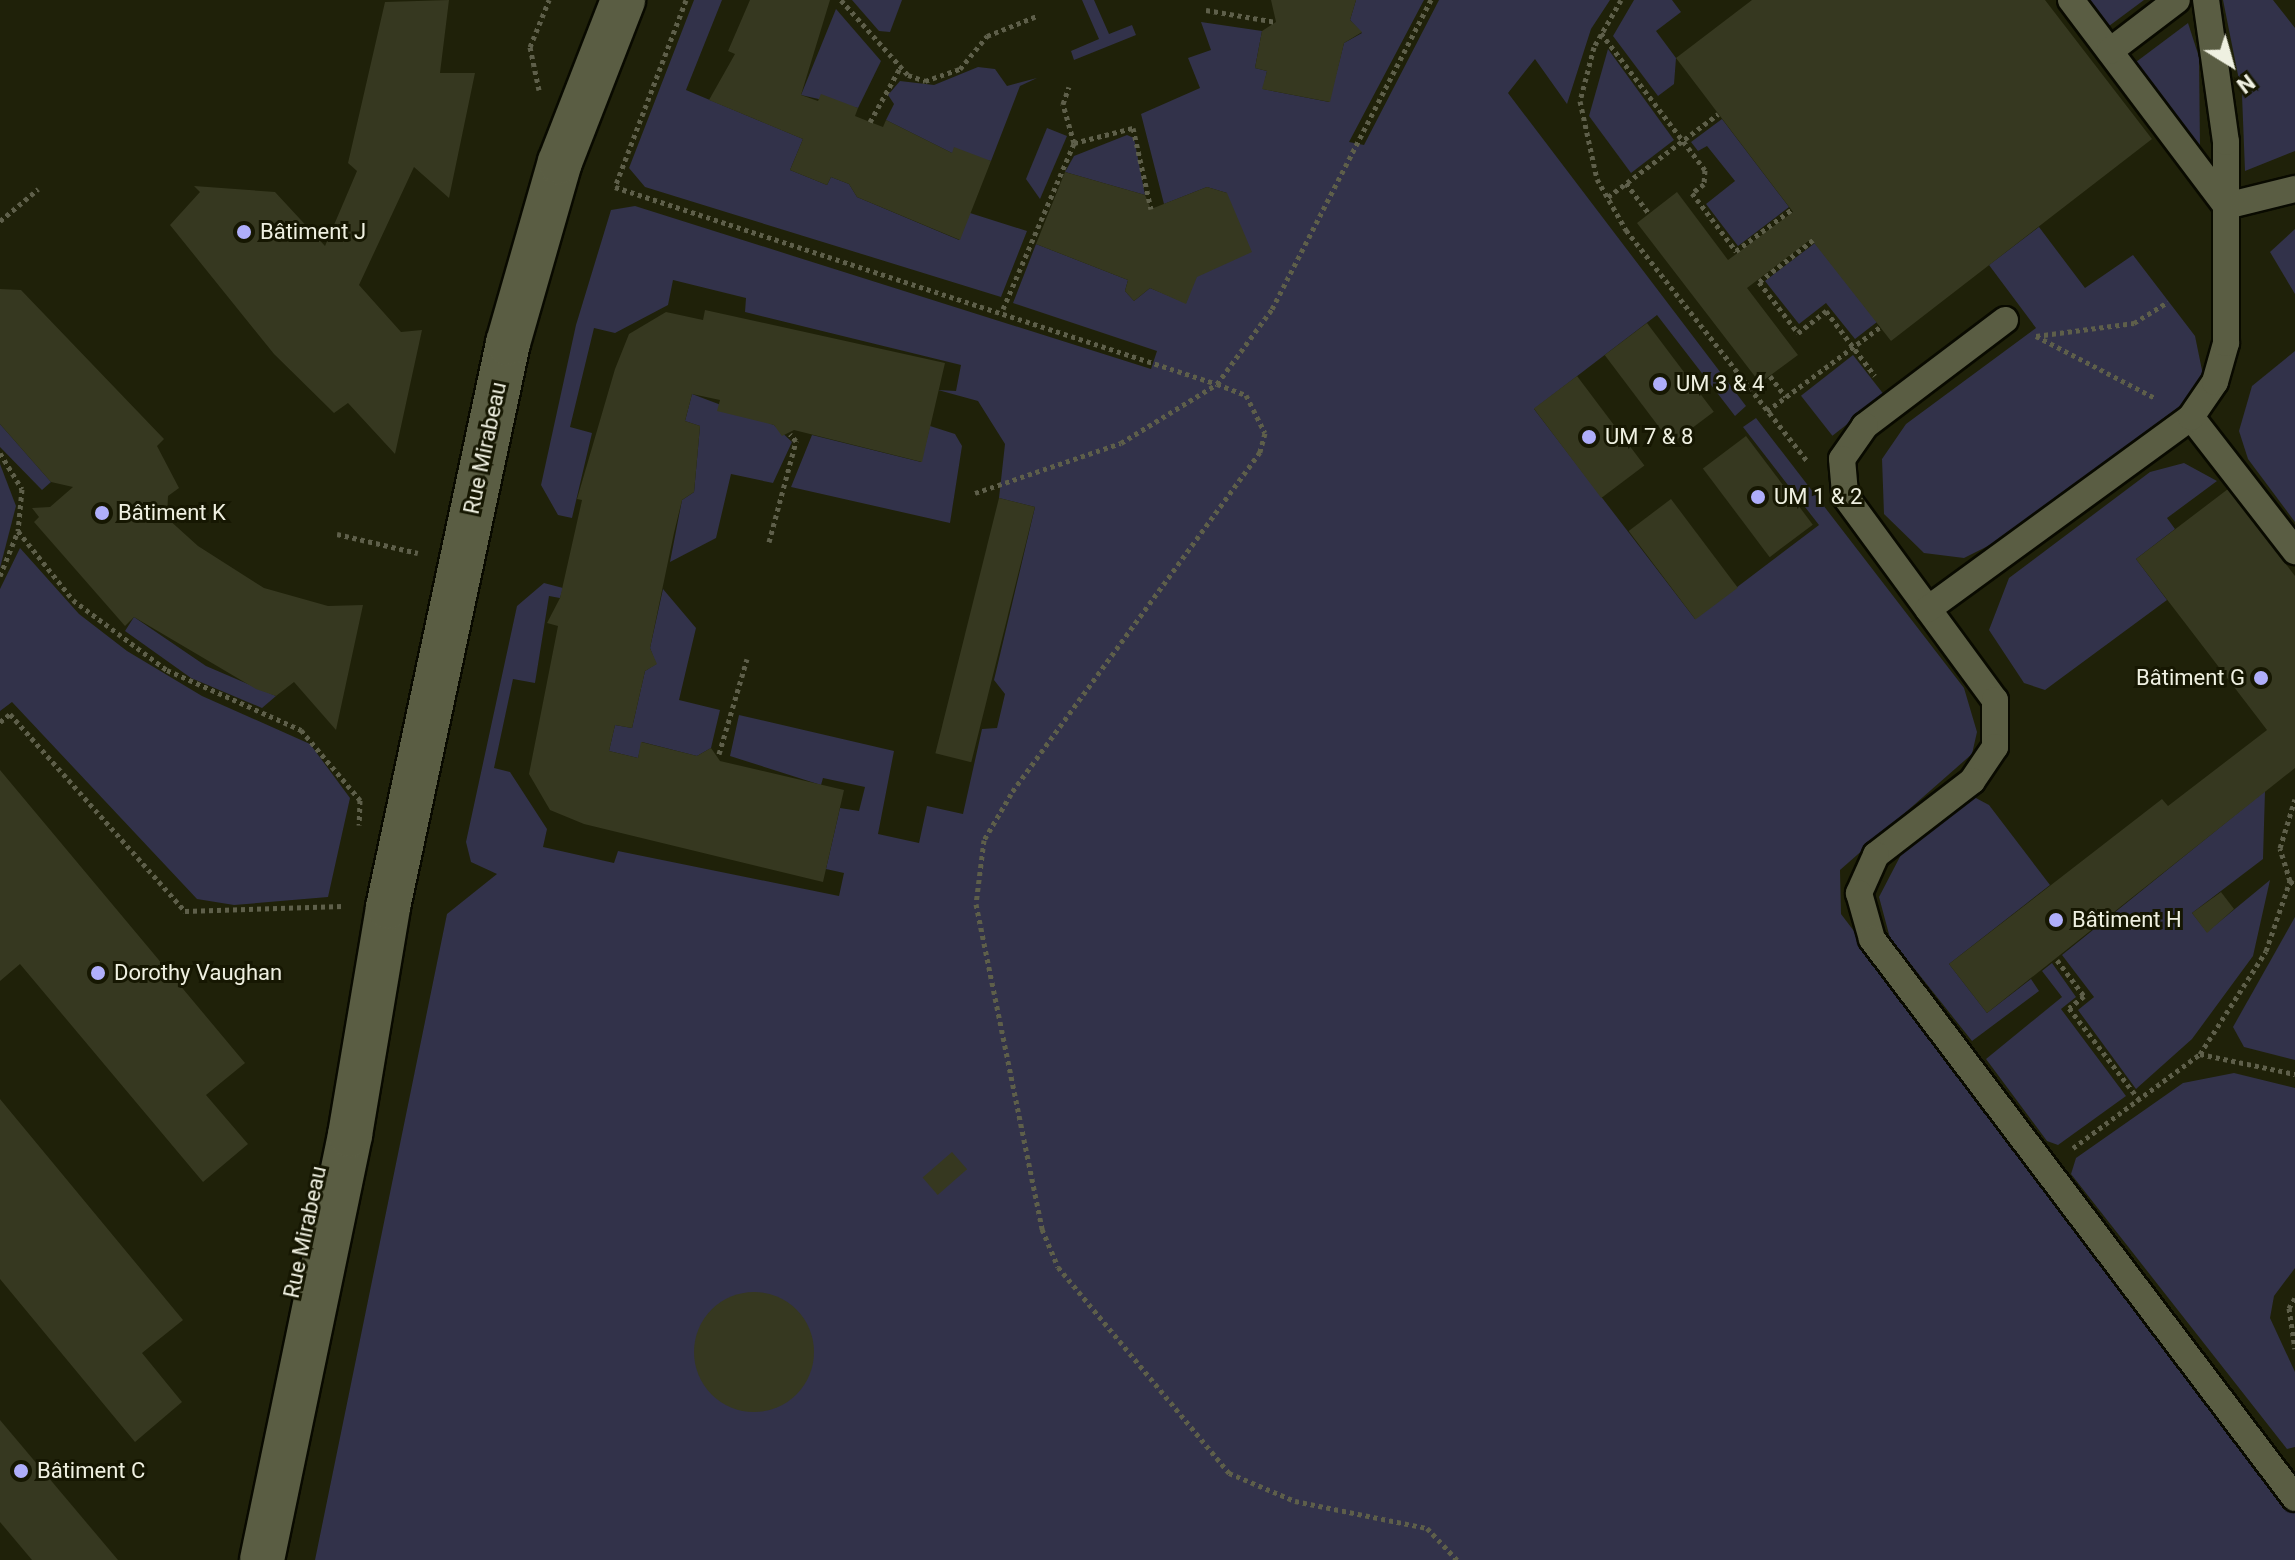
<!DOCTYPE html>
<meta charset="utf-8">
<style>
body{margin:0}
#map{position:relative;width:2295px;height:1560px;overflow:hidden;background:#1f2109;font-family:Roboto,sans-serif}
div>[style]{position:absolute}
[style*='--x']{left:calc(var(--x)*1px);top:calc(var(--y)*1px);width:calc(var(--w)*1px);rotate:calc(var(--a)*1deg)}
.green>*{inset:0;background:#32324a;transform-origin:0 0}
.building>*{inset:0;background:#363820;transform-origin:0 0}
.round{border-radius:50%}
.path>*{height:5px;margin-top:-2.5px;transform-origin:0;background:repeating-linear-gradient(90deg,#5e5f4a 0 4px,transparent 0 8px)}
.roads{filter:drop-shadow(2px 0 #090a00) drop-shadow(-2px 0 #090a00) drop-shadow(0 2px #090a00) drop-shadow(0 -2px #090a00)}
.service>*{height:26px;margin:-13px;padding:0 13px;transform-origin:13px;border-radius:13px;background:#5a5d43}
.tertiary>*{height:44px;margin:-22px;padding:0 22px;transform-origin:22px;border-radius:22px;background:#5a5d43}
.dots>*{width:22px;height:22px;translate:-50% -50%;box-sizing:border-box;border:4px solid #161702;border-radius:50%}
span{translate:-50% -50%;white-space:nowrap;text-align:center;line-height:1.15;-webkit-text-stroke:6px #161702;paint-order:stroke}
.poi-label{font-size:22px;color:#eff0e1}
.left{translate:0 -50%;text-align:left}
.right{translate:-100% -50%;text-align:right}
.street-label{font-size:22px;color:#eff0e1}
.north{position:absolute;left:2191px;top:24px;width:80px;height:80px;-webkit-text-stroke:6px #161702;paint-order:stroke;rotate:143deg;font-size:22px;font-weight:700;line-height:32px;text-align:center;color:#eff0e1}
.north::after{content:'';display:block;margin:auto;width:28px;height:36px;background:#eff0e1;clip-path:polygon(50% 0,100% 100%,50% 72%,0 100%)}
</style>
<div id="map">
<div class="green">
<div style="clip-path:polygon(694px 0,722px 0,686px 90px,803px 139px,790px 170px,827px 185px,831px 177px,849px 184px,857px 197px,959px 240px,970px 213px,1027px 231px,1001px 297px,645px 187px,629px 168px)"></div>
<div style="clip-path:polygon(852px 0,902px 0,890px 32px,879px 31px)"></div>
<div style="clip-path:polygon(1082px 0,1094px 0,1109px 34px,1132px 25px,1136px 35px,1074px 60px,1071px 51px,1099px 39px)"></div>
<div style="clip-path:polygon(1356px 0,1424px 0,1349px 142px,1364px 145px,1439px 0,1610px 0,1591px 29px,1567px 104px,1535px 59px,1508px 93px,1746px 406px,1735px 416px,1657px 315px,1534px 409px,1695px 619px,1819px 525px,1743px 427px,1756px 418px,1964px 688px,1977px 732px,1972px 754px,1840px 870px,1841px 914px,2295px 1511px,2295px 1560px,315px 1560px,447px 914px,497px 874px,471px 862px,466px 842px,517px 606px,544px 583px,563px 588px,560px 598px,549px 596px,535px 683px,513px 679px,494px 768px,510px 772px,547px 829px,543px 847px,614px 863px,618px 851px,839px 896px,844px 873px,826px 869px,840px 808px,859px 811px,865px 787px,823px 778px,821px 785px,730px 756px,739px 715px,894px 751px,878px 834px,919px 843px,927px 806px,963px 814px,982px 729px,997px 728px,1005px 694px,994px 680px,1035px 507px,999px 498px,1005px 444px,978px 401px,938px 390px,956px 391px,961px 365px,745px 312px,746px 298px,673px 280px,668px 305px,615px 333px,594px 328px,570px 427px,592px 433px,572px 518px,558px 515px,541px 485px,576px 325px,611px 210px,635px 206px,1151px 369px,1157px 351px,1013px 303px,1036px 244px,1128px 280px,1125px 291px,1134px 301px,1150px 288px,1186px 303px,1227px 193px,1207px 187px,1164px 204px,1141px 114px,1200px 88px,1188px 58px,1211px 50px,1201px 22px,1262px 31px,1255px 68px,1267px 71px,1263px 89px,1329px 102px,1344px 43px,1362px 33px,1350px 20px)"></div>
<div style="clip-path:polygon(1634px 0,1672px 0,1681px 12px,1656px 31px,1676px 58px,1674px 84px,1658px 96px,1613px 36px)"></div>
<div style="clip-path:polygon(2089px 0,2144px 0,2109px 26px)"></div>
<div style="clip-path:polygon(2223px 0,2273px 0,2295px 28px,2295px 151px,2245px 171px,2242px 95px)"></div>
<div style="clip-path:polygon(836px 9px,881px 61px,858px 108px,801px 95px)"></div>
<div style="clip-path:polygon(2188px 23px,2199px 57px,2200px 148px,2136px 62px)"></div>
<div style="clip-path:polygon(1608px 49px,1674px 140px,1631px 173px,1589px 116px)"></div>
<div style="clip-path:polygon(978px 67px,995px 69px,1007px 86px,1037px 78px,1020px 86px,991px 161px,952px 153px,886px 120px,894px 104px,888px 95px,900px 81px,934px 85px)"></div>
<div style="clip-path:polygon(1722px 119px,1789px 207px,1738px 246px,1706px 204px,1735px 181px,1707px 146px,1698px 151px,1691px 142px)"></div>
<div style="clip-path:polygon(1047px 128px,1067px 136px,1040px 199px,1026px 179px)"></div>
<div style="clip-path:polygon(1127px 135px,1134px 138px,1145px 195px,1065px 172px,1074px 156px)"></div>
<div style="clip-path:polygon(2039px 227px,2085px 288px,2133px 255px,2195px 336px,2203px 375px,2187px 401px,1996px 542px,1964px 558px,1924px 553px,1884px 514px,1882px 459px,1906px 424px,2036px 328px,1989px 265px)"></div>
<div style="clip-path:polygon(2295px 229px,2295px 294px,2270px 252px)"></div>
<div style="clip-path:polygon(1815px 243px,1877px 322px,1855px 339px,1826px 303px,1799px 324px,1765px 281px)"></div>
<div style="clip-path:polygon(2295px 351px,2295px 522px,2248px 459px,2239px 431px,2252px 386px)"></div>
<div style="left:1853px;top:355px;width:51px;height:66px;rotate:52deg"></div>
<div style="clip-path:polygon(692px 394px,774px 425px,792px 442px,773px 483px,731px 474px,716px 538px,670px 562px,682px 500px,694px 492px,700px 426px,685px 421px)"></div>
<div style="clip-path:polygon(0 424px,51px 482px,42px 490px,0 447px)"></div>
<div style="clip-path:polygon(930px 426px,955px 434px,962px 446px,950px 523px,791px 487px,812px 435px,921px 462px)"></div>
<div style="clip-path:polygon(2184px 463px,2217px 481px,2167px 518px,2175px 529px,2136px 559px,2167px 600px,2045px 690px,2024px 683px,1989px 630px,2009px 578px,2150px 472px)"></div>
<div style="clip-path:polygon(0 464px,16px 506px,0 568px)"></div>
<div style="clip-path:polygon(20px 548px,79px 614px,127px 651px,202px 696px,310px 744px,350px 798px,328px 897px,234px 905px,197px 899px,12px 702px,0 711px,0 589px)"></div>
<div style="clip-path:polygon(663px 589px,696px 628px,679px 700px,720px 710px,711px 748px,697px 756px,642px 742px,638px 758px,609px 751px,615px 725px,632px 728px,645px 671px,656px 664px,650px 648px)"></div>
<div style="clip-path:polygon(134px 617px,206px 666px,276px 696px,262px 708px,191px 678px,125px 631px)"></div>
<div style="clip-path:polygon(2265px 791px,2263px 859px,2192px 913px,2207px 932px,2270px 880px,2253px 956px,2192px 1039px,2136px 1089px,2078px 1010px,2094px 997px,2062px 955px)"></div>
<div style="clip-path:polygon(1974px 797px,1989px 805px,2050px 885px,1949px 964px,1987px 1013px,2031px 979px,2039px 991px,1972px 1041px,1890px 938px,1879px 897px,1905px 847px)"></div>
<div style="clip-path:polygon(2295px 917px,2295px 1060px,2244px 1047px,2233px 1027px)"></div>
<div style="clip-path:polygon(2052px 963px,2076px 997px,2061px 1009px,2126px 1096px,2058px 1145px,2047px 1141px,1986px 1059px,2062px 997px,2042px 971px)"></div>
<div style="clip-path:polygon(2234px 1073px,2295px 1088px,2295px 1268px,2274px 1296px,2270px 1318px,2295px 1372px,2295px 1447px,2287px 1449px,2071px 1174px,2076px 1158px,2183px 1083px)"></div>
</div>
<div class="building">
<div style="clip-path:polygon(449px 0,440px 73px,475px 73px,449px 198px,414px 167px,359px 285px,401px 332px,422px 330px,395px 454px,348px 403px,334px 413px,274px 354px,170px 225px,200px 192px,194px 186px,275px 192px,325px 246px,357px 171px,348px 163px,385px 2px)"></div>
<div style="clip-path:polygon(750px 0,830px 0,801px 95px,818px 101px,821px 94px,858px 108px,855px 116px,870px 122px,883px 127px,886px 120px,952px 153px,954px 147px,991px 161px,960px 240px,857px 197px,849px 184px,831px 177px,827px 185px,790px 170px,803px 139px,709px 100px,735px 54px,728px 51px)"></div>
<div style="clip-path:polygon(1271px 0,1356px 0,1350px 20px,1362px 32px,1344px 43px,1330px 102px,1262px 89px,1267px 71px,1255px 68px,1262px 31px,1276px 22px)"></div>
<div style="clip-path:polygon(1752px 0,2045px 0,2152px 139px,1891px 341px,1811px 239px,1747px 288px,1798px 355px,1760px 383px,1637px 223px,1677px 192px,1728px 260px,1793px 212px,1676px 58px)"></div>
<div style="clip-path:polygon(1065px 172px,1145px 195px,1151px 209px,1207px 187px,1227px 193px,1252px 252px,1197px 277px,1186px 304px,1150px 288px,1134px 301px,1125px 291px,1128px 280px,1036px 244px)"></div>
<div style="clip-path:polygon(0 289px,21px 290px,164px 439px,157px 446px,179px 488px,168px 496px,167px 518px,198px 546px,264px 588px,328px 606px,363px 605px,336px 730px,294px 682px,276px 696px,256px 689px,134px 617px,125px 626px,34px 522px,39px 517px,32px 508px,50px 507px,73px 487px,51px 482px,0 424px)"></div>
<div style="clip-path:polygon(705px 310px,945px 363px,922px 462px,794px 430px,782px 436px,774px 425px,717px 411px,720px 400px,692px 394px,685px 421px,700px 426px,694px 492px,682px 500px,674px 533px,650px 648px,657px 664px,645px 671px,632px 728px,615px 725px,609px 751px,638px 758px,641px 742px,697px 756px,711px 748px,720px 761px,844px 790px,823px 882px,584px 824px,550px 810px,529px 774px,558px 626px,547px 623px,560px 598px,582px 500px,577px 499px,615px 369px,629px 334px,666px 312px,703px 320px)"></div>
<div style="left:1647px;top:323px;width:111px;height:53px;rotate:53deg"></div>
<div style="left:1577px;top:376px;width:112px;height:54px;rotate:53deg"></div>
<div style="left:1746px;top:436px;width:111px;height:54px;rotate:53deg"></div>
<div style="clip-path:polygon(2228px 489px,2295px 576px,2295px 768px,1987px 1013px,1949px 964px,2162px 799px,2168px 806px,2267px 730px,2136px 559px)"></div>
<div style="left:999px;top:498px;width:37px;height:263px;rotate:14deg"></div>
<div style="left:1671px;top:499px;width:111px;height:53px;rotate:53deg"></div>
<div style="clip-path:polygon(0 770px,245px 1063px,206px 1095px,248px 1144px,203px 1182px,20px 964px,0 981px)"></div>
<div style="clip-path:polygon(2221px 892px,2234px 909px,2207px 933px,2192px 913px)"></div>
<div style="clip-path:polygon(0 1099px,183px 1320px,142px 1353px,182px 1402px,135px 1442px,0 1279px)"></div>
<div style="left:952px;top:1152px;width:23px;height:39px;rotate:49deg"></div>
<div class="round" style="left:694px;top:1292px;width:120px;height:120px"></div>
<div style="clip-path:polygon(0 1420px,118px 1560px,32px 1560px,0 1522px)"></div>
</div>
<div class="path">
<div style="--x:686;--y:0;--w:200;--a:110.8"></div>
<div style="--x:615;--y:187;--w:633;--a:18.12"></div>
<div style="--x:1217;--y:384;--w:31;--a:21"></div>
<div style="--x:1246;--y:395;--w:42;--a:63.4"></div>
<div style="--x:1265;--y:433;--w:20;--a:105"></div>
<div style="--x:1260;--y:452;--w:423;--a:126.1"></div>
<div style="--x:1011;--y:794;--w:53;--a:120.4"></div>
<div style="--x:984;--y:840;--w:64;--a:97.1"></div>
<div style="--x:976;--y:904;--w:332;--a:78.5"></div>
<div style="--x:1042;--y:1229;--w:41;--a:67.2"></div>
<div style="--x:1058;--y:1267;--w:268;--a:50.3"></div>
<div style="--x:1229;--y:1473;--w:72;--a:23"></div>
<div style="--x:1295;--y:1501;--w:135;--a:11.6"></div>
<div style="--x:1427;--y:1528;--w:44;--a:46.8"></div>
<div style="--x:841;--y:0;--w:101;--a:48.2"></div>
<div style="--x:908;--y:75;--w:18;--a:19"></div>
<div style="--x:925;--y:81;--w:37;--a:-19"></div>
<div style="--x:960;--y:69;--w:43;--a:-50.7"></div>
<div style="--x:987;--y:36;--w:54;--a:-21.8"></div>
<div style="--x:1621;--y:0;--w:54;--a:119.9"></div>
<div style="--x:1594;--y:47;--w:56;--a:104.5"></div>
<div style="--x:1580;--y:101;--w:80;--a:77.7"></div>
<div style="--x:1597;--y:179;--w:59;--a:60.4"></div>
<div style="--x:1626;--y:230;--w:293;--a:51.9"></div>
<div style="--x:1206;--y:10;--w:71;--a:9.7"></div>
<div style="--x:1601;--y:33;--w:172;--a:52.8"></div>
<div style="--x:1705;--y:170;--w:14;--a:94"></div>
<div style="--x:1704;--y:184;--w:15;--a:143"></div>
<div style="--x:1692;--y:193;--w:73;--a:52.8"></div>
<div style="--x:1736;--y:251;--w:69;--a:-36.7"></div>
<div style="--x:539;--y:90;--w:44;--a:-101.8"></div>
<div style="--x:530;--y:47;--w:51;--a:-68"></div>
<div style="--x:870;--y:122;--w:64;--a:-61"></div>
<div style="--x:1074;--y:143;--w:61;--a:-14.3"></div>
<div style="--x:1133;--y:128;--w:83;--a:77.5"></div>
<div style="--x:1626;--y:183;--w:39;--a:53"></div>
<div style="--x:1608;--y:197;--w:138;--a:-37"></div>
<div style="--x:0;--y:221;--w:50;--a:-40.1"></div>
<div style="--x:1813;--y:240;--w:68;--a:142.1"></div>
<div style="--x:1759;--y:282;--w:64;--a:52.6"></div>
<div style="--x:1798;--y:333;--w:36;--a:-38"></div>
<div style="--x:1826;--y:311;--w:81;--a:53"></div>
<div style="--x:1003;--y:309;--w:181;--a:-66.8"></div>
<div style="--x:1074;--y:143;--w:41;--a:-105.8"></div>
<div style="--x:1063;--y:104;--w:18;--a:-71"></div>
<div style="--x:2036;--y:336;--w:134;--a:27.5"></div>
<div style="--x:2036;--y:336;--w:99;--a:-7.6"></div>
<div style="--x:2134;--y:323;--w:40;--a:-32"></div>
<div style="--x:1770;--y:376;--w:26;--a:53"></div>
<div style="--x:1767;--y:411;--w:141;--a:-36.6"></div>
<div style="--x:0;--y:453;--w:42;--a:58.6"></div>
<div style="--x:22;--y:489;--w:42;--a:95.4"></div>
<div style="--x:18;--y:531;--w:88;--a:51.4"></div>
<div style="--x:73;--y:600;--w:117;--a:36.7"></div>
<div style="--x:167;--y:670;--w:147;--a:24.1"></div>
<div style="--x:301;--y:730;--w:92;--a:49.9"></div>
<div style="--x:360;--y:800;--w:25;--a:92"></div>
<div style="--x:975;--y:493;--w:154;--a:-18.9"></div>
<div style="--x:1121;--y:443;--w:113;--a:-31.6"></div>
<div style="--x:1217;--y:384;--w:93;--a:-53.7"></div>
<div style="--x:1272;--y:309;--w:348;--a:-62.8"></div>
<div style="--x:337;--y:534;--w:83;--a:13.2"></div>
<div style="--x:769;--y:542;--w:105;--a:-75"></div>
<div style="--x:796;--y:441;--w:9;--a:-131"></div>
<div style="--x:0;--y:576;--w:48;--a:-68.2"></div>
<div style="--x:0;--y:722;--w:13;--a:-39"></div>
<div style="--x:10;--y:714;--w:264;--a:48.4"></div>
<div style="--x:185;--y:911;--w:158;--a:-1.8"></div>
<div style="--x:719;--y:754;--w:99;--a:-73.6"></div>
<div style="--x:2290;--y:881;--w:34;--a:-107"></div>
<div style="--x:2280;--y:848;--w:51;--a:-73"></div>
<div style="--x:2057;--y:960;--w:45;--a:53.1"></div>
<div style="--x:2084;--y:996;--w:19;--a:141"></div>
<div style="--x:2069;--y:1008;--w:117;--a:52.6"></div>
<div style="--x:2200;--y:1054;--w:122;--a:-57.3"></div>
<div style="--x:2266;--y:951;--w:74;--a:-71.1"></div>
<div style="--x:2290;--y:881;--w:6;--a:39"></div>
<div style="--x:2073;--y:1148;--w:158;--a:-36.5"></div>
<div style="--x:2200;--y:1054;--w:97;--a:11.9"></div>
<div style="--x:2295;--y:1298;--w:12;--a:121"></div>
<div style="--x:2289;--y:1308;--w:41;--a:81.7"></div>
</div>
<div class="roads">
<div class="service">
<div style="--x:2071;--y:0;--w:258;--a:53"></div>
<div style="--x:2110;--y:51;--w:84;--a:-37.3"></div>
<div style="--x:2226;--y:206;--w:71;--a:-13.8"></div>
<div style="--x:2005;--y:320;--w:176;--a:142.9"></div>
<div style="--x:1865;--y:426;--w:40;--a:124.9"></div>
<div style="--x:1842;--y:459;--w:37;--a:85"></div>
<div style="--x:1845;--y:496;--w:253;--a:53.7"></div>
<div style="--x:1995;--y:700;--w:47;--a:90"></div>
<div style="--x:1995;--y:747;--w:41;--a:124.1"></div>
<div style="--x:1972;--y:781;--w:121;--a:142.4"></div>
<div style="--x:1876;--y:855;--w:42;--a:114.1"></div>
<div style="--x:1859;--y:893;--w:48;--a:74.2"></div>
<div style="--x:1872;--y:939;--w:701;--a:52.88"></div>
<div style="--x:2191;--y:417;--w:170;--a:52.2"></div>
<div style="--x:1928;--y:609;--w:326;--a:-36.1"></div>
<div style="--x:2191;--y:417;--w:42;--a:-55.6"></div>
<div style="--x:2215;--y:382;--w:41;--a:-74.2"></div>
<div style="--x:2226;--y:343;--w:201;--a:-90"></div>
<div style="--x:2226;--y:142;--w:143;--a:-98"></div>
</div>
<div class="tertiary">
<div style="--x:262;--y:1560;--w:434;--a:-78.3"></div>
<div style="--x:350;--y:1135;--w:231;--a:-80.5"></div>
<div style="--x:388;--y:907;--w:577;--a:-77.99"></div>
<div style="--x:508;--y:343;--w:188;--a:-74"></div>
<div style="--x:560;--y:162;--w:174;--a:-68.7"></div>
</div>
</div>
<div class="dots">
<div style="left:244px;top:232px;background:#afaefa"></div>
<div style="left:1660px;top:384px;background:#afaefa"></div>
<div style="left:1589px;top:437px;background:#afaefa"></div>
<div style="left:1758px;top:497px;background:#afaefa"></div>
<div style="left:102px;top:513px;background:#afaefa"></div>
<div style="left:2261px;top:678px;background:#afaefa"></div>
<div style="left:2056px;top:920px;background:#afaefa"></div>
<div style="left:98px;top:973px;background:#afaefa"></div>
<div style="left:21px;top:1471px;background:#afaefa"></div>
</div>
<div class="poi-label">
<span class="left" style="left:260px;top:232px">Bâtiment J</span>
<span class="left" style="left:1676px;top:384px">UM 3 &amp; 4</span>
<span class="left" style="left:1605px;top:437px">UM 7 &amp; 8</span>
<span class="left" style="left:1774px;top:497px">UM 1 &amp; 2</span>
<span class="left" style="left:118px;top:513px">Bâtiment K</span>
<span class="right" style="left:2245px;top:678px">Bâtiment G</span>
<span class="left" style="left:2072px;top:920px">Bâtiment H</span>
<span class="left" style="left:114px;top:973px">Dorothy Vaughan</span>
<span class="left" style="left:37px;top:1471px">Bâtiment C</span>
</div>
<div class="street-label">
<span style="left:485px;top:448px;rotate:-78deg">Rue Mirabeau</span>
<span style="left:305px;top:1232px;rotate:-78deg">Rue Mirabeau</span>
</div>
<div class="north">N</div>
</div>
